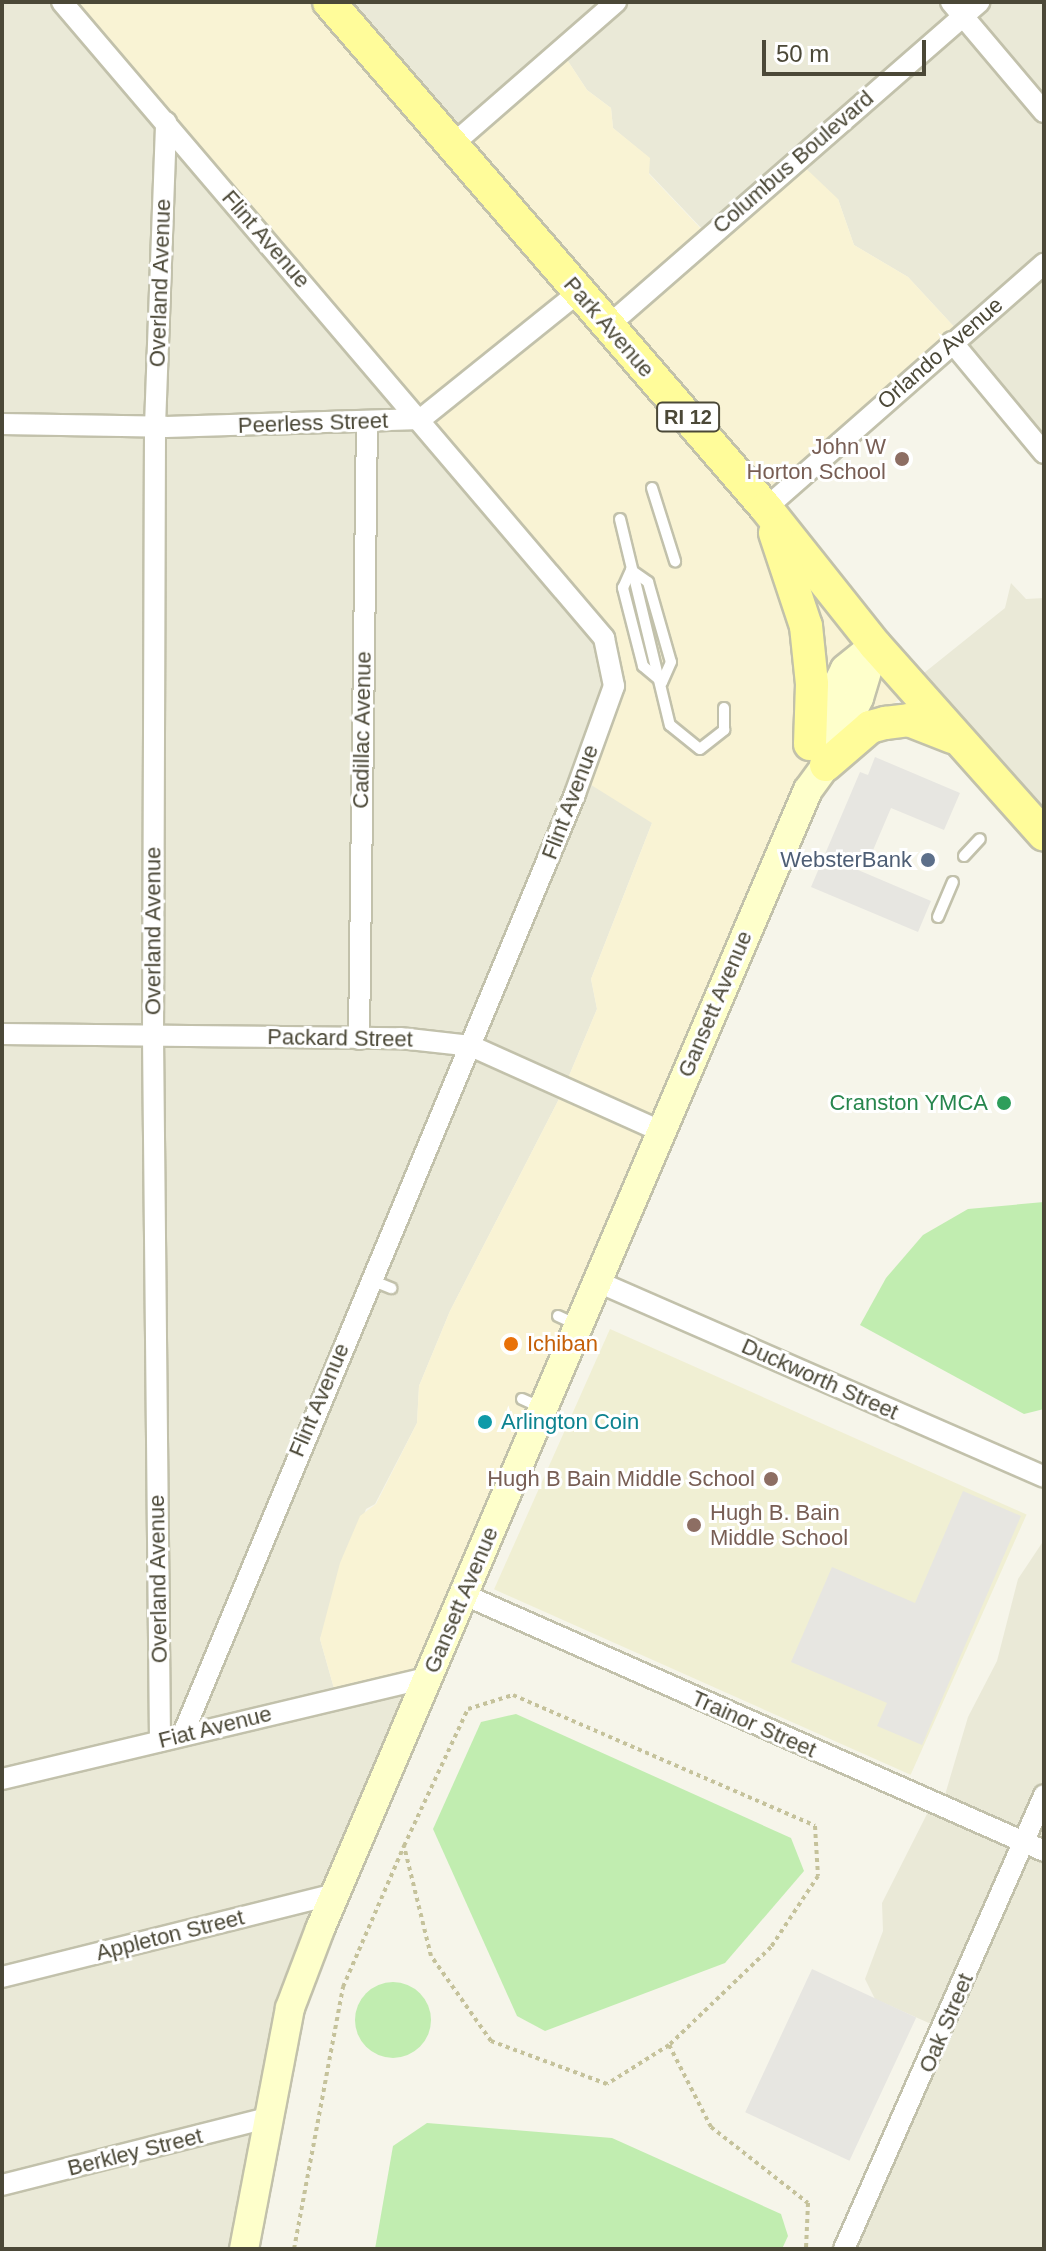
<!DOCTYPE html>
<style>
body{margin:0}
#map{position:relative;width:1046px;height:2251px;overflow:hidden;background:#f6f5ea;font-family:Arial,sans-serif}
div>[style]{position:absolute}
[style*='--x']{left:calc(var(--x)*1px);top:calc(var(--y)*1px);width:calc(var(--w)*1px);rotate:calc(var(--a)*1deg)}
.residential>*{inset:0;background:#eae9d7}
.commercial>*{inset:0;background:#f9f3d4}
.education>*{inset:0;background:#f0efd3;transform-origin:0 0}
.green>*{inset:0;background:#c1edb0}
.round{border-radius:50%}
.parking>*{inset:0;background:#e7e6e1;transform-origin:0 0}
.path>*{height:4px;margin-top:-2px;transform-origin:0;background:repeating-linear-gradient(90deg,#c5c29b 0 4px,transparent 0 8px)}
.roads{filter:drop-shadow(2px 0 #c2c1ab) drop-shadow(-2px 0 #c2c1ab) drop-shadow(0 2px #c2c1ab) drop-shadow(0 -2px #c2c1ab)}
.service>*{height:10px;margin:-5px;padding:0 5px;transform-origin:5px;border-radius:5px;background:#fff}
.minor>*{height:20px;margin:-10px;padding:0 10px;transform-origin:10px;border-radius:10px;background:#fff}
.secondary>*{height:28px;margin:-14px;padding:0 14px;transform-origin:14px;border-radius:14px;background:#feffcb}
.primary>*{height:32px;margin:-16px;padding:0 16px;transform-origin:16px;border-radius:16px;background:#fffc9a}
.dots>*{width:22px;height:22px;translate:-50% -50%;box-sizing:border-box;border:4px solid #fff;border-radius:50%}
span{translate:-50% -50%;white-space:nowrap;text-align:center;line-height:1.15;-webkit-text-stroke:6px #fff;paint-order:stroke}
.shield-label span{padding:2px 6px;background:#fff;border:2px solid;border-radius:6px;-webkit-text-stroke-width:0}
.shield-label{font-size:20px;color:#4b4837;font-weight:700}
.street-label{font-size:22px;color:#4b4837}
.education-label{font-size:22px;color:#785e54}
.right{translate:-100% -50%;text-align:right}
.left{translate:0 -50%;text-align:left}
.service-label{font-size:22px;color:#4e5e75}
.leisure-label{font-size:22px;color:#27864d}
.food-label{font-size:22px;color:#c56008}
.culture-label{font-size:22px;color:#0d838f}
.frame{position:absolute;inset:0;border:4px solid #4b4837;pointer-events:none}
.scale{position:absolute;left:762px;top:40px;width:164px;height:36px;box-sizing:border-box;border:4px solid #4b4837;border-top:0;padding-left:10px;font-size:24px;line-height:28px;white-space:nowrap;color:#4b4837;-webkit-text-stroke:6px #fff;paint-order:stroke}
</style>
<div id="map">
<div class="residential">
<div style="clip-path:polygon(2px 2px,61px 2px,604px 638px,652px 823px,591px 979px,597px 1009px,561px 1095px,450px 1311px,419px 1386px,417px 1423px,375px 1504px,366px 1509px,320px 1639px,337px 1699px,416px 1682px,324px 1915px,242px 2249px,2px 2249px)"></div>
<div style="clip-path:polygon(332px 2px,1044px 2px,1044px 442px,956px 342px,958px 331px,908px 277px,854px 245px,838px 199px,704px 231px,649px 173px,649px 158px,613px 128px,611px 108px,587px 90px,562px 52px,455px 140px)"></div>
<div style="clip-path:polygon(1011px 583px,1026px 599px,1044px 598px,1044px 825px,919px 677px,1005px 608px)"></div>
<div style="clip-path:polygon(1044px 1540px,1044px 2249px,842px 2249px,940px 2028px,875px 1999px,865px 1979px,883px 1931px,882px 1903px,931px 1806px,942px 1805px,968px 1717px,997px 1661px,1018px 1579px)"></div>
</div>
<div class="commercial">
<div style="clip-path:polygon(61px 2px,332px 2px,455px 140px,562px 52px,587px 90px,611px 108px,613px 128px,650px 158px,649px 174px,703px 231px,796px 159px,838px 199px,854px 245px,908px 277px,958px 331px,763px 500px,920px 684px,828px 752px,429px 1675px,337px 1699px,320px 1639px,340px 1563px,360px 1516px,376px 1504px,417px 1423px,419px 1386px,450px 1311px,561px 1095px,597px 1009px,591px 979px,652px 823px,580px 778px,614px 686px,604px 638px)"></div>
</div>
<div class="education">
<div style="left:610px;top:1329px;width:456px;height:285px;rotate:24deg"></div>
</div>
<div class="green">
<div style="clip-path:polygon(1044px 1202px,1044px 1409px,1024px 1414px,860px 1325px,886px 1278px,923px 1235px,968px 1209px)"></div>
<div style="clip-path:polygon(516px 1714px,791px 1838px,804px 1871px,725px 1963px,545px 2031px,517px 2016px,433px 1829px,481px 1722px)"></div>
<div class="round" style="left:355px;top:1982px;width:76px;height:76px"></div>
<div style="clip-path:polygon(427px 2123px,612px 2138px,781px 2214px,788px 2236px,782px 2249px,375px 2249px,393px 2146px)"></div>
</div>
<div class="parking">
<div style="clip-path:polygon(875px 757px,960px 793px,944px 830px,891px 808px,868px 862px,848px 854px,844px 864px,931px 901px,918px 932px,811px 887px,860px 772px,868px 775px)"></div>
<div style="clip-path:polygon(963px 1491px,1021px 1516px,922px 1745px,877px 1726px,887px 1703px,791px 1662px,832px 1567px,915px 1603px)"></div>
<div style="left:812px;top:1969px;width:115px;height:158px;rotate:25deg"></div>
</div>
<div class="path">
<div style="--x:669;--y:2045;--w:92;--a:62.9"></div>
<div style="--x:711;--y:2127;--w:123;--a:38.1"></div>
<div style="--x:808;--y:2203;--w:46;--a:92.5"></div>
<div style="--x:294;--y:2249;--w:267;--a:-79.4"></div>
<div style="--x:343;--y:1987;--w:154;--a:-66.6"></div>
<div style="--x:404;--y:1846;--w:151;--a:-65"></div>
<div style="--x:468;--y:1709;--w:47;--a:-17.3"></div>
<div style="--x:513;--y:1695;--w:329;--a:23.4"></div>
<div style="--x:815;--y:1826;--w:50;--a:86.6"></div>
<div style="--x:818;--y:1876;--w:85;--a:123.5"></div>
<div style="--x:771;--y:1947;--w:141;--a:136.1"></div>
<div style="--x:669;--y:2045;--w:73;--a:147.8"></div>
<div style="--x:607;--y:2084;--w:124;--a:-159.7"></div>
<div style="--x:491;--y:2041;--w:104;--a:-125.2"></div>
<div style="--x:431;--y:1956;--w:113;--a:-103.8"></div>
</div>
<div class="roads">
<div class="service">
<div style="--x:652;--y:488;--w:77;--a:72.5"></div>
<div style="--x:620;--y:519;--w:212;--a:76.4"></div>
<div style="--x:670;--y:725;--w:38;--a:39"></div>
<div style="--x:700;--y:749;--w:31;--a:-38"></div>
<div style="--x:724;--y:730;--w:22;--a:-90"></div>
<div style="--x:631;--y:570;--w:21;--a:35"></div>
<div style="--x:648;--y:582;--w:83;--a:74"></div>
<div style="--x:671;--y:662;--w:22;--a:114"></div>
<div style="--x:662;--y:682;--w:25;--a:-140"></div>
<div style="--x:643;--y:666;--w:81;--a:-104.4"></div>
<div style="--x:623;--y:588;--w:20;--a:-66"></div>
<div style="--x:964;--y:856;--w:23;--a:-47"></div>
<div style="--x:938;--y:917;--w:38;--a:-67"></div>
<div style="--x:371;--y:1280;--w:22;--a:22"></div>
<div style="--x:558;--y:1316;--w:19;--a:25"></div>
<div style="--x:522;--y:1399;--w:20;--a:24"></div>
</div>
<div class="minor">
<div style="--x:62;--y:2;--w:836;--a:49.56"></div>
<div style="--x:604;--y:638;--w:49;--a:78.2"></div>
<div style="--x:614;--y:686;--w:115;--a:109.9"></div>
<div style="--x:575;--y:794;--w:1018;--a:112.64"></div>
<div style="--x:951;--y:2;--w:144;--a:49.8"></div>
<div style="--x:452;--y:145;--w:218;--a:-41.1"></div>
<div style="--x:608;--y:326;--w:493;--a:-41.1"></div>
<div style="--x:952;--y:342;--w:144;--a:50.3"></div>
<div style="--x:2;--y:424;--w:164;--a:1"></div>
<div style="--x:166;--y:427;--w:255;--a:-1.8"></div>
<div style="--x:421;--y:419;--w:203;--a:-38.8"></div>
<div style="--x:766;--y:508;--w:370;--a:-41.3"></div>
<div style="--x:2;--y:1034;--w:398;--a:0.6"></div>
<div style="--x:400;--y:1038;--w:71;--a:6.4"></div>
<div style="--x:471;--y:1046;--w:207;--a:24.2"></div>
<div style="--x:359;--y:1039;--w:618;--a:-89.26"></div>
<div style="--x:596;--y:1281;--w:489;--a:23.6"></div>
<div style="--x:465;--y:1595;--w:633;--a:23.85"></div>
<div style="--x:160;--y:1740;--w:705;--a:-90.57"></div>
<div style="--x:153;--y:1035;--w:609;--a:-89.81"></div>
<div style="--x:155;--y:426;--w:304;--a:-87.9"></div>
<div style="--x:2;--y:1779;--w:439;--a:-13.4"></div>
<div style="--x:2;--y:1977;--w:346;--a:-14"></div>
<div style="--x:2;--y:2185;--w:273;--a:-14.2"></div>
<div style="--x:844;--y:2249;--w:496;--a:-66.2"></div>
</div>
<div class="secondary">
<div style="--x:813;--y:734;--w:72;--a:-63.8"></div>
<div style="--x:845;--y:669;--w:38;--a:-39"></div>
<div style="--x:244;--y:2249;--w:245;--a:-79.2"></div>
<div style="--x:290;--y:2008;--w:85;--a:-69.2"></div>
<div style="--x:320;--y:1929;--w:1239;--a:-66.81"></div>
<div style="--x:808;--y:790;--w:31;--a:-54"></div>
<div style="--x:826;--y:765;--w:75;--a:-63.8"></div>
<div style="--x:859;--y:698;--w:55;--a:-73.2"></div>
</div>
<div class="primary">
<div style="--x:329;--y:2;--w:669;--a:49.18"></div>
<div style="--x:766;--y:508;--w:175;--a:51.5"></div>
<div style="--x:875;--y:645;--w:254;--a:48.3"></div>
<div style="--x:775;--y:533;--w:98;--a:71.6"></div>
<div style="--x:806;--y:626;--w:58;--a:84.1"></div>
<div style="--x:812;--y:684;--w:60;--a:91.9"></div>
<div style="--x:826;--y:765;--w:58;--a:-40.8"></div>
<div style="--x:870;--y:727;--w:16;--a:-15"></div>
<div style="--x:885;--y:723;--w:24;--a:-7"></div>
<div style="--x:909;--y:720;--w:46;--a:21.6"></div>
</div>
</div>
<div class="dots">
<div style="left:902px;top:459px;background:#8d6e63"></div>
<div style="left:928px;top:860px;background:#5c6f8a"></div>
<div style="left:1004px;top:1103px;background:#2e9e5b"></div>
<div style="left:511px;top:1344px;background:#e8710a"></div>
<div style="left:485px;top:1422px;background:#0f9aa8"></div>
<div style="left:771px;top:1479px;background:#8d6e63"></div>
<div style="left:694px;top:1525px;background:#8d6e63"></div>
</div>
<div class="shield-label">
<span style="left:688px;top:417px">RI 12</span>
</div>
<div class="street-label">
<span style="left:793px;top:162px;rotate:-41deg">Columbus Boulevard</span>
<span style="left:266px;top:239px;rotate:49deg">Flint Avenue</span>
<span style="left:160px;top:283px;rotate:-88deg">Overland Avenue</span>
<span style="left:609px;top:327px;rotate:49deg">Park Avenue</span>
<span style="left:940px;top:353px;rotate:-41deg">Orlando Avenue</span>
<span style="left:313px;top:423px;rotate:-2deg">Peerless Street</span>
<span style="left:362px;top:730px;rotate:-89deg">Cadillac Avenue</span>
<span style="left:570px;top:802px;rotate:-69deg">Flint Avenue</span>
<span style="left:153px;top:931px;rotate:-90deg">Overland Avenue</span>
<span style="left:715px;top:1004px;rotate:-67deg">Gansett Avenue</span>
<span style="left:340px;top:1038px;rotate:1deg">Packard Street</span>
<span style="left:820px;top:1379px;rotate:24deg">Duckworth Street</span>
<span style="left:319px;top:1400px;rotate:-67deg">Flint Avenue</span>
<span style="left:158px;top:1579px;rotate:-91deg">Overland Avenue</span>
<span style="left:461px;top:1600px;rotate:-67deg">Gansett Avenue</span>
<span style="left:754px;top:1724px;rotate:24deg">Trainor Street</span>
<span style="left:215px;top:1727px;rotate:-14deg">Fiat Avenue</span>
<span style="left:170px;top:1935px;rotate:-14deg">Appleton Street</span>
<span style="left:946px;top:2023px;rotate:-67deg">Oak Street</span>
<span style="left:135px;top:2152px;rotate:-14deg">Berkley Street</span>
</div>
<div class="education-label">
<span class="right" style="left:886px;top:459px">John W<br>Horton School</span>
<span class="right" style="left:755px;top:1479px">Hugh B Bain Middle School</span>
<span class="left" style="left:710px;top:1525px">Hugh B. Bain<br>Middle School</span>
</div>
<div class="service-label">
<span class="right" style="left:912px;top:860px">WebsterBank</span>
</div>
<div class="leisure-label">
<span class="right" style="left:988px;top:1103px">Cranston YMCA</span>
</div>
<div class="food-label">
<span class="left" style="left:527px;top:1344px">Ichiban</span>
</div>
<div class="culture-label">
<span class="left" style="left:501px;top:1422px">Arlington Coin</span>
</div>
<div class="frame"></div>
<div class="scale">50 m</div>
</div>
